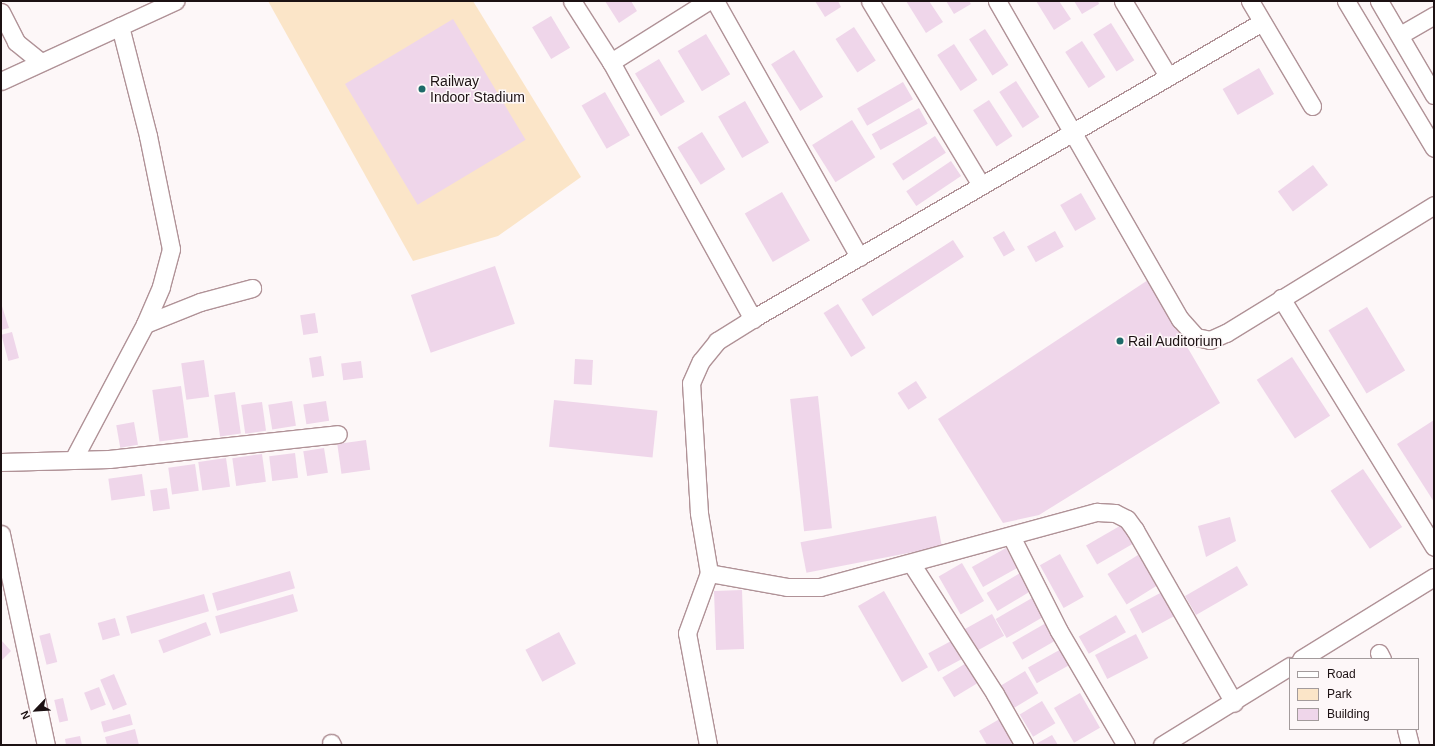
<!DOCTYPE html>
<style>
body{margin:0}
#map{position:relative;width:1435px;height:746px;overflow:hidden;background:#fdf7f8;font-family:Arial,sans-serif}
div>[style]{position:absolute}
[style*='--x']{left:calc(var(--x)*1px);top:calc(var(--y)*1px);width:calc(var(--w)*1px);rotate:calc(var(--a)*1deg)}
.green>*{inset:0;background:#fbe5c8}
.building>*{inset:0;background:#efd6ea;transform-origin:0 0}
.roads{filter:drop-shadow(1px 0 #b09297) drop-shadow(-1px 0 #b09297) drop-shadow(0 1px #b09297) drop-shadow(0 -1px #b09297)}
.minor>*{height:17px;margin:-8.5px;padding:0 8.5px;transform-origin:8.5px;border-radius:8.5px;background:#fff}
.dots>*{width:11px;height:11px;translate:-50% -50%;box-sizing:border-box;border:2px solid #fdf7f8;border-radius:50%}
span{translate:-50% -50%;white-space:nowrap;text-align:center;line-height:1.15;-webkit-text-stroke:3px #fdf7f8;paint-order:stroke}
.poi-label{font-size:14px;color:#1c1113}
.left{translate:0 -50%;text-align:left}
.frame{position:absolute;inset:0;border:2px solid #1c1113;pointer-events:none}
.legend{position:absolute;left:1289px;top:658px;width:130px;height:72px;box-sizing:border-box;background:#fdf7f8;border:1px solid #a39b9c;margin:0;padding:5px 7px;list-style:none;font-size:12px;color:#1c1113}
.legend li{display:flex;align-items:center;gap:8px;height:20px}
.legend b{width:20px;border:1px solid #a39b9c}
.north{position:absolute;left:16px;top:690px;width:40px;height:40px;-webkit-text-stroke:3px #fdf7f8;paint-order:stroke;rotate:245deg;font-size:11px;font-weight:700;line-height:16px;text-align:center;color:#1c1113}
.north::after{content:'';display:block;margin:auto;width:14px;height:18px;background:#1c1113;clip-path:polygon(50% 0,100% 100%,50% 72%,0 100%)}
</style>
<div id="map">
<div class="green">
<div style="clip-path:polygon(268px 1px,473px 1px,581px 177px,498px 236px,413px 261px)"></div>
</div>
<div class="building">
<div style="clip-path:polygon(605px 1px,631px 1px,637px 11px,619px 23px)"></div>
<div style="clip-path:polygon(815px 1px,838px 1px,841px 7px,825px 17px)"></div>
<div style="clip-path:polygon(906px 1px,929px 1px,943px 22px,926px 33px)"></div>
<div style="clip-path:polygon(946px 1px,969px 1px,971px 4px,954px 14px)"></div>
<div style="clip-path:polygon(1036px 1px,1059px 1px,1071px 19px,1054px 30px)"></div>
<div style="clip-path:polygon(1074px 1px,1098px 1px,1099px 4px,1082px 14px)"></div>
<div style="left:551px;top:16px;width:37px;height:22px;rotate:59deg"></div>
<div style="left:453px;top:19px;width:141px;height:126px;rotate:59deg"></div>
<div style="left:1111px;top:23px;width:44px;height:21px;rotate:58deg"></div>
<div style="left:854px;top:27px;width:40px;height:22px;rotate:57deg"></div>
<div style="left:985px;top:29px;width:43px;height:19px;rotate:57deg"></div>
<div style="left:706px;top:34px;width:47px;height:33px;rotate:59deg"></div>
<div style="left:1082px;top:41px;width:43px;height:20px;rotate:57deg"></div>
<div style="left:954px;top:44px;width:43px;height:20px;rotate:57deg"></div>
<div style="left:794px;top:50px;width:55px;height:27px;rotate:58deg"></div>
<div style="left:659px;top:59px;width:50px;height:28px;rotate:59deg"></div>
<div style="left:1259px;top:68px;width:30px;height:42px;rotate:60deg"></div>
<div style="left:1016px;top:81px;width:43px;height:20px;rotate:57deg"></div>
<div style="left:903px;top:82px;width:20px;height:53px;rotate:60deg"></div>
<div style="left:605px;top:92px;width:50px;height:27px;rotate:60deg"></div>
<div style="left:989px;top:100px;width:43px;height:19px;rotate:57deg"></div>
<div style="left:745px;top:101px;width:48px;height:31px;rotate:60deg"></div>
<div style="left:919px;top:108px;width:18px;height:54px;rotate:61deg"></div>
<div style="left:852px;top:120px;width:44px;height:47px;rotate:58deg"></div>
<div style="left:702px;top:132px;width:44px;height:29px;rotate:58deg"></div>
<div style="left:935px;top:136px;width:20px;height:51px;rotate:57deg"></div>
<div style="left:951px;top:161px;width:18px;height:54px;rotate:56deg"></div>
<div style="left:1313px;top:165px;width:25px;height:44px;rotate:53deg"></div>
<div style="left:782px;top:192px;width:56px;height:43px;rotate:60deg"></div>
<div style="left:1081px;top:193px;width:30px;height:24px;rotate:60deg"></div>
<div style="left:1004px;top:231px;width:22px;height:13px;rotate:60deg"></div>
<div style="left:1055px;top:231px;width:18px;height:32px;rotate:61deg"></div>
<div style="left:953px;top:240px;width:20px;height:109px;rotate:57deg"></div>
<div style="left:495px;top:266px;width:61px;height:89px;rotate:71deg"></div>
<div style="clip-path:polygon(1148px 280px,1220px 403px,1039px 515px,1003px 523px,938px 419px)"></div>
<div style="clip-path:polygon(1px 303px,9px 328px,1px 330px)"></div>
<div style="left:838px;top:304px;width:52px;height:17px;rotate:58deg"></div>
<div style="left:1367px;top:307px;width:74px;height:45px;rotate:59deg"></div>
<div style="left:315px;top:313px;width:20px;height:15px;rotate:81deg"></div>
<div style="left:12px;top:332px;width:27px;height:11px;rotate:75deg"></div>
<div style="left:321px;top:356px;width:20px;height:12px;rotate:81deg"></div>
<div style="left:1292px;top:357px;width:70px;height:42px;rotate:57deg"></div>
<div style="left:575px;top:359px;width:18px;height:25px;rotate:3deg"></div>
<div style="left:204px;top:360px;width:37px;height:23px;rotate:82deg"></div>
<div style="left:361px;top:361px;width:17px;height:20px;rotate:83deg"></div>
<div style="left:916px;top:381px;width:20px;height:22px;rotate:57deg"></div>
<div style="left:181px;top:386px;width:52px;height:29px;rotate:82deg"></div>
<div style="left:235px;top:392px;width:42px;height:21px;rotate:82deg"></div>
<div style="left:818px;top:396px;width:133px;height:28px;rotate:84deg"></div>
<div style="left:554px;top:400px;width:104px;height:47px;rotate:6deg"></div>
<div style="left:292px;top:401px;width:25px;height:24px;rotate:81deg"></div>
<div style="left:326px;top:401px;width:20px;height:23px;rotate:81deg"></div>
<div style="left:262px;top:402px;width:29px;height:21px;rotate:82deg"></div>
<div style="clip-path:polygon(1434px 420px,1434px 502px,1397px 444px)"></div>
<div style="left:134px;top:422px;width:23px;height:18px;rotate:80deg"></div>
<div style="left:366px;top:440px;width:30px;height:29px;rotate:82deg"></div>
<div style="left:324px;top:448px;width:25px;height:21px;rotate:81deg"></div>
<div style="left:295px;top:453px;width:25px;height:26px;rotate:83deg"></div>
<div style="left:262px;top:454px;width:28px;height:30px;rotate:82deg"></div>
<div style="left:226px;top:458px;width:29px;height:28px;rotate:82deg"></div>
<div style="left:195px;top:464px;width:27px;height:27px;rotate:82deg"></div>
<div style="left:1363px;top:469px;width:70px;height:39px;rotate:56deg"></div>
<div style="left:142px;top:474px;width:22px;height:34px;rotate:82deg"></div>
<div style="left:167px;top:488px;width:21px;height:17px;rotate:82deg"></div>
<div style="left:936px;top:516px;width:31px;height:138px;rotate:79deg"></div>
<div style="clip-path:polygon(1230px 517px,1236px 541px,1206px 557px,1198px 526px)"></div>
<div style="left:1125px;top:523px;width:22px;height:45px;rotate:60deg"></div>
<div style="left:1006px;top:548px;width:23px;height:39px;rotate:61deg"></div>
<div style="left:1060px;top:554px;width:49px;height:23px;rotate:61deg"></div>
<div style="left:1138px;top:555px;width:36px;height:36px;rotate:58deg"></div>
<div style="left:962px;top:563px;width:44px;height:27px;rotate:60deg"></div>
<div style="left:1237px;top:566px;width:22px;height:60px;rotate:60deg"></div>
<div style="left:290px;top:571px;width:18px;height:81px;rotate:74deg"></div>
<div style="left:1020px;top:573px;width:21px;height:39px;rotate:59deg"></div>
<div style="left:742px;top:590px;width:59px;height:28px;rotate:88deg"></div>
<div style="left:884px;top:591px;width:88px;height:30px;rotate:60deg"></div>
<div style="left:1164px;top:591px;width:27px;height:39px;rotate:62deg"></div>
<div style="left:204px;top:594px;width:18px;height:81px;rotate:74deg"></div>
<div style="left:293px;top:594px;width:18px;height:81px;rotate:74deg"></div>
<div style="left:1032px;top:598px;width:22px;height:42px;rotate:60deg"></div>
<div style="left:992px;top:614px;width:25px;height:34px;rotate:61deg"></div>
<div style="left:1116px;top:615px;width:20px;height:43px;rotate:60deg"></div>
<div style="left:115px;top:618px;width:18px;height:18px;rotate:74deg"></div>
<div style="left:206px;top:622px;width:14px;height:51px;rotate:69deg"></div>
<div style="left:1046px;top:623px;width:20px;height:39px;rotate:60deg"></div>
<div style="left:559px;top:632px;width:36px;height:38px;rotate:62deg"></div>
<div style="left:50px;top:633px;width:30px;height:11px;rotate:76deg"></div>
<div style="left:1136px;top:634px;width:27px;height:46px;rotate:63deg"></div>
<div style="clip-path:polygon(1px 640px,11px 651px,1px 661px)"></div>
<div style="left:953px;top:640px;width:21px;height:28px;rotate:62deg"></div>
<div style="left:1063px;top:648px;width:18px;height:40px;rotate:61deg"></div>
<div style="left:968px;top:662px;width:23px;height:30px;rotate:59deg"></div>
<div style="left:1025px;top:671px;width:26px;height:30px;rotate:59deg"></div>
<div style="left:114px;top:674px;width:33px;height:15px;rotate:67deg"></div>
<div style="left:99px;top:687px;width:19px;height:16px;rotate:69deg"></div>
<div style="left:1080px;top:693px;width:40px;height:30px;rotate:60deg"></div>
<div style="left:63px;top:698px;width:23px;height:9px;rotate:77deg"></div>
<div style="left:1042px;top:701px;width:26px;height:26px;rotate:59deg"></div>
<div style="left:130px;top:714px;width:11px;height:30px;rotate:75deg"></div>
<div style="clip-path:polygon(1003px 717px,1017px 741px,1009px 745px,987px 745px,979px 731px)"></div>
<div style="clip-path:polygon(135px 729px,139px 745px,107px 745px,105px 737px)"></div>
<div style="clip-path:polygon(1052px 735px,1058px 745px,1034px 745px)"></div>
<div style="clip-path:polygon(80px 736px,82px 745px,66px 745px,65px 739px)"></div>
</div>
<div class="roads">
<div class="minor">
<div style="--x:572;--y:1;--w:72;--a:57.4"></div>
<div style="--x:611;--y:62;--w:294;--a:61.1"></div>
<div style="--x:715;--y:1;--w:294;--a:60.6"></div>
<div style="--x:870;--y:1;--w:215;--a:58.9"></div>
<div style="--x:997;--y:1;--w:367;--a:60.1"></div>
<div style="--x:1180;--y:319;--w:24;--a:48"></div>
<div style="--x:1196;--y:337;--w:14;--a:12"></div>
<div style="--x:1210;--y:340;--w:17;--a:-24"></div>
<div style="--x:1226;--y:333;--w:244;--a:-31.6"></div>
<div style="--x:1123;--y:1;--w:87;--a:59"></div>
<div style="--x:1250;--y:1;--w:122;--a:59.4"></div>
<div style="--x:1346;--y:1;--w:171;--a:59.1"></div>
<div style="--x:1379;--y:1;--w:109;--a:59.7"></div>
<div style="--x:1;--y:12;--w:34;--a:63"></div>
<div style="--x:16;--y:42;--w:32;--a:39"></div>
<div style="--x:120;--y:26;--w:114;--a:75.7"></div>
<div style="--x:148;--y:136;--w:115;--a:78.5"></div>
<div style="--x:171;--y:249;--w:39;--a:105"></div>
<div style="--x:161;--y:287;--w:40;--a:113.4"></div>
<div style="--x:1400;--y:35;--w:39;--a:-30"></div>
<div style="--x:611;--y:62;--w:115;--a:-32.2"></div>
<div style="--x:1;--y:81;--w:192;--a:-24.7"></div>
<div style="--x:1281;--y:298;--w:292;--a:58.4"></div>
<div style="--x:73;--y:460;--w:154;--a:-62.1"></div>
<div style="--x:145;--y:324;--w:59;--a:-21.8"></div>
<div style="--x:200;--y:302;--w:54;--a:-15.1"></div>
<div style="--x:1;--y:462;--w:108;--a:-1.6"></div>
<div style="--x:109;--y:459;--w:230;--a:-6.2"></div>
<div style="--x:1;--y:534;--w:216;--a:78"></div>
<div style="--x:1011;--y:536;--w:106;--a:63.2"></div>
<div style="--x:1059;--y:631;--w:132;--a:59.6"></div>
<div style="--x:911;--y:563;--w:156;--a:57.3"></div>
<div style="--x:995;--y:694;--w:59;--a:60.4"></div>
<div style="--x:709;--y:573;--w:79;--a:10.2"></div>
<div style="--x:787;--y:587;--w:33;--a:0"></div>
<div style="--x:820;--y:587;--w:287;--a:-15.2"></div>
<div style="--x:1097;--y:512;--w:18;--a:3"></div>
<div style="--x:1115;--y:513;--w:13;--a:27"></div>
<div style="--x:1127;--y:519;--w:14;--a:54"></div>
<div style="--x:1135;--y:530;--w:199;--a:60.2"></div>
<div style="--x:1379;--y:653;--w:7;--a:63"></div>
<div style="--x:1301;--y:659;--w:156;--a:-31.7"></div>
<div style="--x:1406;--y:729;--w:16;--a:76"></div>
<div style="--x:331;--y:743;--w:2;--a:63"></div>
<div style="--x:708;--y:745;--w:114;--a:-100.6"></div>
<div style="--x:687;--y:633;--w:64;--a:-69.9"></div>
<div style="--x:709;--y:573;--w:61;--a:-99.5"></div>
<div style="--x:699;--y:513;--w:130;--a:-93.5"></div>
<div style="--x:691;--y:383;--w:24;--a:-66"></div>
<div style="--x:701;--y:361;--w:26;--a:-51"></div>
<div style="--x:717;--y:341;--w:36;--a:-32"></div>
<div style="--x:747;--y:322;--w:596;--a:-30.22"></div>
<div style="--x:1162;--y:745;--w:150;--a:-31.7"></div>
</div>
</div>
<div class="dots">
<div style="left:422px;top:89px;background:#1d6a69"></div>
<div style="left:1120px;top:341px;background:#1d6a69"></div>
</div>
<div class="poi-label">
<span class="left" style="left:430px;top:89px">Railway<br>Indoor Stadium</span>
<span class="left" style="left:1128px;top:341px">Rail Auditorium</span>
</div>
<div class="frame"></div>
<ul class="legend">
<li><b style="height:5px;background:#fff"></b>Road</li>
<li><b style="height:11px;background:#fbe5c8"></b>Park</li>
<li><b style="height:11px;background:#efd6ea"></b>Building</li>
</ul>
<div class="north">N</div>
</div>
